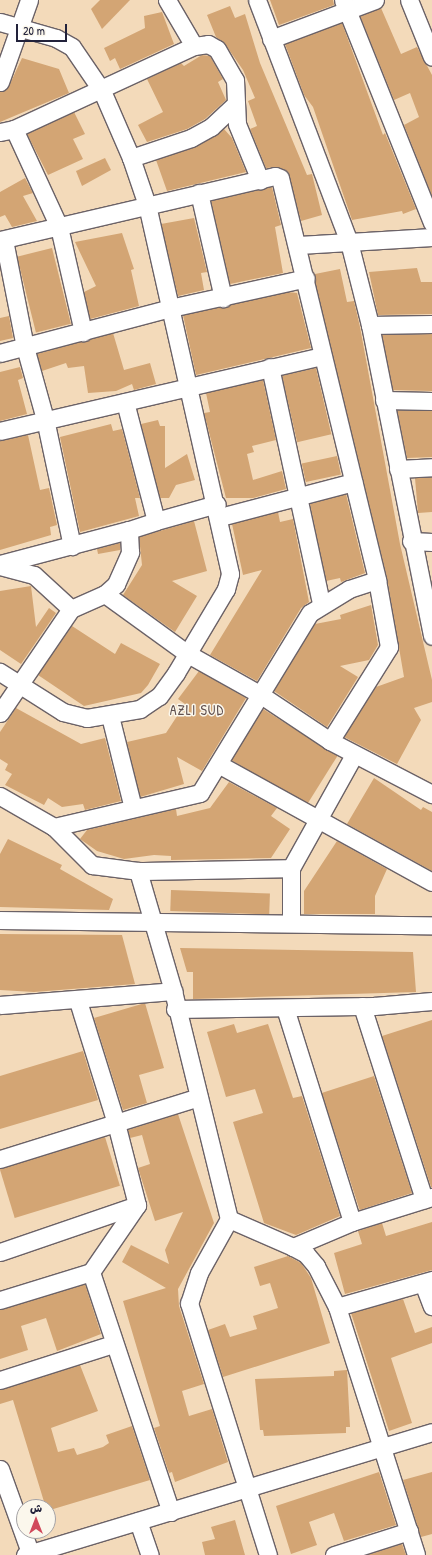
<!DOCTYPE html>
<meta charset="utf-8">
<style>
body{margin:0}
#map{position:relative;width:432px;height:1555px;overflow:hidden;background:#f3daba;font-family:"Patrick Hand","Playpen Sans Arabic",sans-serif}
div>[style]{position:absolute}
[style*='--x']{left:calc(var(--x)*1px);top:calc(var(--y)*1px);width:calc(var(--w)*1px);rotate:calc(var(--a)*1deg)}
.building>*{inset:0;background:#d3a574;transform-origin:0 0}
.roads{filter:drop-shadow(1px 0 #6b6267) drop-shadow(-1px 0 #6b6267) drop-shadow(0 1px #6b6267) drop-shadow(0 -1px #6b6267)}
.minor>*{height:17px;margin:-8.5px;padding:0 8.5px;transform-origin:8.5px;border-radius:8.5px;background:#fff}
span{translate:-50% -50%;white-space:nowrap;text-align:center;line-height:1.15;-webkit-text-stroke:3px #fbf7ec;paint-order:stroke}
.neighbourhood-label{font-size:14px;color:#60504f;letter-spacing:1px}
.north{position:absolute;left:16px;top:1499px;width:40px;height:40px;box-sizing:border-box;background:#fbf7ec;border:1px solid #a4a2a5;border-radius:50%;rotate:0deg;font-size:11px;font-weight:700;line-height:16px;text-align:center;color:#22223b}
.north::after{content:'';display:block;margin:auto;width:14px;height:18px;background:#d1495b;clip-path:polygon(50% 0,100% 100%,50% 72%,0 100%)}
.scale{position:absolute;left:16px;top:24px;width:51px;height:18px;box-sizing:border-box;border:2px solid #22223b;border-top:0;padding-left:5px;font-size:12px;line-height:14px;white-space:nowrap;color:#22223b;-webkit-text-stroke:3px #fbf7ec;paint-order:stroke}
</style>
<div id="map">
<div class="building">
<div style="clip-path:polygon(100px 0,130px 0,102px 29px,91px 9px)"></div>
<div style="clip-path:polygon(270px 0,333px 0,334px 5px,279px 25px)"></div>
<div style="clip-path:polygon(230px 6px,235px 18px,245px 14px,260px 63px,307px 175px,312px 174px,322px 215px,301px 221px,288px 172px,278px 167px,266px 168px,250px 129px,257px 126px,248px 101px,255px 98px,243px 70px,225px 44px,216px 37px,207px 15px)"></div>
<div style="clip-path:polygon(381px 8px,401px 54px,417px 47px,432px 75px,432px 196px,404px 125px,419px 117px,410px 93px,394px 100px,360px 16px)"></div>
<div style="clip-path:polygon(162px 12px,174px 44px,120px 69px,115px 58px,110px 61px,104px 48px,145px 28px,144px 16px)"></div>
<div style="clip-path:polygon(342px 23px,383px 135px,385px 133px,416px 209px,403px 214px,402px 211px,352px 220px,313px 107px,304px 95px,285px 44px)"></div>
<div style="clip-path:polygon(202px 55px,210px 56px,223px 79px,218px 82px,226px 100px,205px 119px,187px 129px,147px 142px,138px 125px,163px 112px,147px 79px,181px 63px,184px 66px)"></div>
<div style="clip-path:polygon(22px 58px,59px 69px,69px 93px,0 122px,0 92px,9px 86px)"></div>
<div style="clip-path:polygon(74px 112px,85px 134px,73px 139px,83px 159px,48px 175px,27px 134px)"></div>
<div style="clip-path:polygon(224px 129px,232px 138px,246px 172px,167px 191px,156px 160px,196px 147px)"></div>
<div style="clip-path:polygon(105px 158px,111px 170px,82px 186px,76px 171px)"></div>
<div style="clip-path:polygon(25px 178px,33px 193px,23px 196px,37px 221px,12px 227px,5px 215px,0 217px,0 192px)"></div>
<div style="clip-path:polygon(272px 187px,281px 225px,275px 227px,283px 273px,230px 284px,211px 201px)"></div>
<div style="clip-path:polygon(194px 218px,207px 272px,201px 273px,204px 290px,178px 296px,161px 224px)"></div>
<div style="clip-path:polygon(122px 233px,134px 269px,131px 270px,139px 306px,90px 319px,84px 292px,96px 286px,75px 242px)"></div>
<div style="left:52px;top:248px;width:78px;height:36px;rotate:76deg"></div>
<div style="clip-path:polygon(417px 268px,421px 282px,432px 282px,432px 314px,378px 315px,369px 272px)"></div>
<div style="clip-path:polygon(340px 269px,347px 302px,354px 301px,360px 327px,400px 544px,432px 680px,432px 702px,414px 708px,421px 720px,397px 764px,344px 737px,376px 687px,404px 677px,387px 578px,315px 282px,315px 274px)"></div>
<div style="clip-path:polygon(288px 292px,297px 293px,311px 348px,196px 375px,183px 315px)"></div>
<div style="clip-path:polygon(9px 316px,13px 338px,0 341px,0 318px)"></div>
<div style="clip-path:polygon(113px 333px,124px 370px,150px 363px,156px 384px,134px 390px,132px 384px,116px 391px,88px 393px,84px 366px,68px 368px,66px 363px,42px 371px,37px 354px)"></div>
<div style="clip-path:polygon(432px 334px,432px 391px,393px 390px,382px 335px)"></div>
<div style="clip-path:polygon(20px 367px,23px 378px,18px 380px,27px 414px,0 421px,0 372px)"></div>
<div style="left:316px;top:368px;width:68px;height:35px;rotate:77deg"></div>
<div style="clip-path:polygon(263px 380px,276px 440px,252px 446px,254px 452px,247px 454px,253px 480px,282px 471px,286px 489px,253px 498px,226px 498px,204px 413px,210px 412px,206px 393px)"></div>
<div style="clip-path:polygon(397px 410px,432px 411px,432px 457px,407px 458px)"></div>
<div style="clip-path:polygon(158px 420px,160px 426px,165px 426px,165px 468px,187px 454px,195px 480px,176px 485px,169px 498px,160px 498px,141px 424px)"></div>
<div style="clip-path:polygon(111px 424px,113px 431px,122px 429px,140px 498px,135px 498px,139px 516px,80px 532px,60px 437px)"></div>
<div style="clip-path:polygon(28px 435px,40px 490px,49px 488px,57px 525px,50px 527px,51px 535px,0 550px,0 441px)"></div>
<div style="left:337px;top:456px;width:19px;height:36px;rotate:78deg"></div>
<div style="clip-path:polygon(432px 477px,432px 512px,418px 513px,415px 478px)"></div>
<div style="clip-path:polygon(346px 494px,365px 573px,341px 582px,340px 578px,326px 581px,310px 504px)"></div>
<div style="clip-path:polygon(278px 512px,280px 522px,293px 519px,309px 602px,301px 608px,257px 681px,210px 655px,262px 570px,243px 575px,232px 524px)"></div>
<div style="clip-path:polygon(194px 521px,207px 571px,172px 581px,197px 596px,175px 632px,123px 595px,142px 565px,139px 537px)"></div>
<div style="clip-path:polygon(120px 543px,120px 550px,98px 554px,97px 549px)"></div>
<div style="clip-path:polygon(31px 586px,36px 627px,49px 608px,56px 613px,21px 664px,0 650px,0 591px)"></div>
<div style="clip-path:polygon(371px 605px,378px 645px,369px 660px,340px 666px,358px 677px,327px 727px,274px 691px,315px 624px,341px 619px,340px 615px)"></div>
<div style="clip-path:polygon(72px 626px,115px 654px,121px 643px,160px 664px,148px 685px,141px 693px,84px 706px,38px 675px)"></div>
<div style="clip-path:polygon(199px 671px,246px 698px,202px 771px,177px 757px,184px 784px,140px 797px,127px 742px,166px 733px,185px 704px,178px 699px)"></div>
<div style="clip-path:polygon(16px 708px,81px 744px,105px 738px,121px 801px,85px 810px,83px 804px,62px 807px,48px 798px,44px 805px,5px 785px,12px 774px,5px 770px,8px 764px,0 759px,0 732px)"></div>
<div style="left:263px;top:709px;width:88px;height:60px;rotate:32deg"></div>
<div style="clip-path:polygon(374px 778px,421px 810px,423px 807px,432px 812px,432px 871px,347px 824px)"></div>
<div style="clip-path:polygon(229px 782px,277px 808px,271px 816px,290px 829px,271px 858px,171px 860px,171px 856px,154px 855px,124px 859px,97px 851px,80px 839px,87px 830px,176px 809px,177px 816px,210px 808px)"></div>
<div style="clip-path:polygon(8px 839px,62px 865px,60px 869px,113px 899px,109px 910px,0 907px,0 854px)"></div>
<div style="clip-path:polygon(337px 841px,387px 869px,375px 896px,375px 914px,304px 914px,304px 891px)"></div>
<div style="left:171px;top:890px;width:99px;height:21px;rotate:2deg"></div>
<div style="clip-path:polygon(0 934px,122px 935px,135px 984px,34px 992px,0 990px)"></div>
<div style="clip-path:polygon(180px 948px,413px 952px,416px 992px,193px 999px,193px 972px,187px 972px)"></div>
<div style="clip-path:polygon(145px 1003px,164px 1068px,139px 1075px,147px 1103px,123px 1110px,94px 1018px)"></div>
<div style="clip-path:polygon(432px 1020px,432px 1187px,431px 1187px,382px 1036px)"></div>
<div style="clip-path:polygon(234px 1024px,237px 1033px,268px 1024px,293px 1098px,302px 1096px,340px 1216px,296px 1235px,264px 1223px,233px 1122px,263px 1113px,255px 1089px,226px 1097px,207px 1032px)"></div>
<div style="clip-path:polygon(83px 1051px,98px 1100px,0 1129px,0 1076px)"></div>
<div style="left:374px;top:1076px;width:123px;height:55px;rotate:72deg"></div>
<div style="clip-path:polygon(178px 1114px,214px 1223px,178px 1289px,179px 1306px,204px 1384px,182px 1391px,189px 1416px,212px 1409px,228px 1462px,175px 1482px,172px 1472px,169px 1473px,154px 1428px,160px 1426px,123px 1301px,166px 1288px,122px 1262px,131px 1245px,169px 1264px,165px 1250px,183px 1212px,155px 1221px,138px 1168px,150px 1164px,142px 1135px,130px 1138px,128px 1130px)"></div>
<div style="left:105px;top:1137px;width:51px;height:110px;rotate:73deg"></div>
<div style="clip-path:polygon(432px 1222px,432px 1270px,345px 1294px,334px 1253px,362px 1244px,358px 1231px,382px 1223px,386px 1236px)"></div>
<div style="clip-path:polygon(288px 1256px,301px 1263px,311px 1278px,330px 1343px,223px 1377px,208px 1330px,225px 1324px,230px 1337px,257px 1329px,253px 1316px,278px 1308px,270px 1283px,260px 1286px,254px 1267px)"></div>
<div style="clip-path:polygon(85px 1284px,101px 1334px,57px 1351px,46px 1318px,21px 1326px,28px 1350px,0 1359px,0 1310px)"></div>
<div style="clip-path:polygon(403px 1299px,415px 1333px,432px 1327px,432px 1343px,391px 1358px,412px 1423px,389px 1431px,351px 1313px)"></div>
<div style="clip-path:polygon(80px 1365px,98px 1411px,51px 1428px,58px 1452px,74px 1448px,77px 1455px,103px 1447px,109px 1443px,106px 1435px,132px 1426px,150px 1480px,50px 1510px,48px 1504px,45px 1505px,13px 1400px,0 1404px,0 1390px)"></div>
<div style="clip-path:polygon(347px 1370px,350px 1427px,346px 1427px,346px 1433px,264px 1436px,263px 1430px,260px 1430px,255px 1379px,334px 1376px,334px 1371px)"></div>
<div style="clip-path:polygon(379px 1472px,396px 1525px,344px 1541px,334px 1513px,309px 1522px,317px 1545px,291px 1554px,276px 1506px)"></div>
<div style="clip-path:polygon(432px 1472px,432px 1534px,421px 1537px,403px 1480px)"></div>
<div style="clip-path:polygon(235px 1520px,245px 1555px,205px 1555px,202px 1542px,215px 1539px,211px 1527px)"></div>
<div style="clip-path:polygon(402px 1544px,406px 1555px,367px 1555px)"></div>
</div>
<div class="roads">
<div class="minor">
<div style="--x:167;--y:0;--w:53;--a:59.6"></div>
<div style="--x:257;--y:0;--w:259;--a:69.2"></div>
<div style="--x:349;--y:242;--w:86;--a:75.8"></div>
<div style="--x:370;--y:325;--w:317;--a:78.7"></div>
<div style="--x:343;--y:0;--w:240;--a:68.2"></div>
<div style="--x:409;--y:0;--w:61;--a:68"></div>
<div style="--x:0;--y:22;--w:58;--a:15.9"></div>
<div style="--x:56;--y:38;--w:18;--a:29"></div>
<div style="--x:72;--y:47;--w:53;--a:55.7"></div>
<div style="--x:102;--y:91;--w:73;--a:66.6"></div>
<div style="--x:131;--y:158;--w:50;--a:71.2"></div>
<div style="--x:147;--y:205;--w:378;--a:77.3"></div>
<div style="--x:230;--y:574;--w:16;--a:105"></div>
<div style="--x:226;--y:589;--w:98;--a:120.8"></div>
<div style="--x:176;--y:673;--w:29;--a:126"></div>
<div style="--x:159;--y:696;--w:23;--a:146"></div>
<div style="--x:140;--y:709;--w:54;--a:170.4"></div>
<div style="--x:87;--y:718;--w:25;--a:-166"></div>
<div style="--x:63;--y:712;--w:75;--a:-147.6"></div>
<div style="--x:271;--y:39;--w:111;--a:-20.6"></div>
<div style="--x:0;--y:82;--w:87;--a:-70.5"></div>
<div style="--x:14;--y:129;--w:198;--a:-24.8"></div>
<div style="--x:194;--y:46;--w:14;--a:-8"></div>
<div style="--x:208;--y:44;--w:10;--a:29"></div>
<div style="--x:217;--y:49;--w:36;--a:60"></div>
<div style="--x:235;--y:80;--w:44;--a:87.4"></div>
<div style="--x:237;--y:124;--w:61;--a:67.7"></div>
<div style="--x:0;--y:132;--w:14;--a:-12"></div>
<div style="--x:14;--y:129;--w:108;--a:65.3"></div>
<div style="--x:59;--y:227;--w:108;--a:77.1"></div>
<div style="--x:131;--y:158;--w:63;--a:-18.4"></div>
<div style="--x:191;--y:138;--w:23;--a:-29"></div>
<div style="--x:211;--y:127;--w:34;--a:-43"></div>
<div style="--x:199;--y:193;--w:108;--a:77.1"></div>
<div style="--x:0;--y:240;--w:282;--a:-13.1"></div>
<div style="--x:275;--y:176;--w:5;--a:22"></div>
<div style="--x:280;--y:178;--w:414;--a:76.4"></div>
<div style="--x:377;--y:580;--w:68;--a:79.8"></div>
<div style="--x:389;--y:647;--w:111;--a:122.1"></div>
<div style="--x:4;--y:240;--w:109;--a:78.9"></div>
<div style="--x:25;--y:347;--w:75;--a:74.5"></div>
<div style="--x:45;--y:419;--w:130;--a:78"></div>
<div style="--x:299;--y:245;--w:133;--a:-3.4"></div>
<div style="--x:370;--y:325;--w:62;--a:-0.9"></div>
<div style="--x:0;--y:353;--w:176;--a:-14.8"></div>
<div style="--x:170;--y:308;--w:139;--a:-12.4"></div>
<div style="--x:270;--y:367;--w:241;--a:77.8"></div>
<div style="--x:384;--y:400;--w:48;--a:1.2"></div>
<div style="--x:125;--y:402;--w:123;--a:75.4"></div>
<div style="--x:156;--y:521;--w:63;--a:-15.6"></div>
<div style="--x:0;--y:431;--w:331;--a:-13.1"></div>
<div style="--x:398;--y:469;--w:34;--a:-3"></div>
<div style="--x:220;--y:517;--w:138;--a:-14.7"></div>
<div style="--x:411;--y:541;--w:21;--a:3"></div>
<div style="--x:0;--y:564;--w:133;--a:-14.8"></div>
<div style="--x:0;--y:566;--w:35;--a:15"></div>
<div style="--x:34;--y:575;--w:50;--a:42.6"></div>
<div style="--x:71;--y:609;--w:37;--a:-24"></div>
<div style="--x:105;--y:594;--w:15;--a:-42"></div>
<div style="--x:116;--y:584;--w:35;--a:-66"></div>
<div style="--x:130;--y:552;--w:22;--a:-93"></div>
<div style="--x:129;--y:530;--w:28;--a:-18"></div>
<div style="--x:105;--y:594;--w:102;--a:35.9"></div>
<div style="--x:188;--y:654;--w:84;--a:29.3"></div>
<div style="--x:261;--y:695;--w:83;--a:33.7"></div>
<div style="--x:330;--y:741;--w:115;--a:27.5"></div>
<div style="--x:0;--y:713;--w:126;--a:-55.7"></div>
<div style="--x:110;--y:716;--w:95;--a:76"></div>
<div style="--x:220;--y:765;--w:242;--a:28.9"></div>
<div style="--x:0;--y:796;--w:62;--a:29.9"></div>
<div style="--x:54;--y:827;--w:54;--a:45"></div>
<div style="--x:92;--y:865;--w:46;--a:7.4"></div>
<div style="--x:138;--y:871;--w:125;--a:73.7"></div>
<div style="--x:173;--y:991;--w:235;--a:76.2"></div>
<div style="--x:229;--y:1219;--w:62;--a:119.1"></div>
<div style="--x:199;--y:1273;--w:32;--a:108"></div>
<div style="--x:189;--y:1303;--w:264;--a:72.6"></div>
<div style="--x:54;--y:827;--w:150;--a:-13.1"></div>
<div style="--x:200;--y:793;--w:211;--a:-58.6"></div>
<div style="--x:310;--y:613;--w:46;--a:-31.6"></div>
<div style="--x:349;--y:589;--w:29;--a:-18"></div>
<div style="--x:138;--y:871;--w:153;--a:-1.1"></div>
<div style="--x:0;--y:920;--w:432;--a:0.7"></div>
<div style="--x:291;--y:923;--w:55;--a:-90"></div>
<div style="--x:291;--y:868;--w:129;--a:-60.9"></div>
<div style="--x:0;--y:1005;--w:174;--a:-4.6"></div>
<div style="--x:362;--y:1006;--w:203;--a:72.2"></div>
<div style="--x:285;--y:1008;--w:224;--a:72.6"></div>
<div style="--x:175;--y:1009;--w:199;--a:-0.9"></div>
<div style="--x:374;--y:1006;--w:58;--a:-4.9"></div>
<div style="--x:0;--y:1159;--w:208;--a:-17.3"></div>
<div style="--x:229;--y:1219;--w:70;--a:23.6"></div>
<div style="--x:293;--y:1247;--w:15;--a:28"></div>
<div style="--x:306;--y:1254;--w:16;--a:50"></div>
<div style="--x:316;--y:1266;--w:46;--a:62.9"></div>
<div style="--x:337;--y:1307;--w:260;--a:72.3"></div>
<div style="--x:293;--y:1247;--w:64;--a:-23"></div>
<div style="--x:352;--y:1222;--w:84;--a:-17.4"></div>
<div style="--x:0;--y:1252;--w:145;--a:-18.9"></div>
<div style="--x:91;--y:1272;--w:253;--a:71.6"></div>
<div style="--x:423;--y:1283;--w:25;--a:69"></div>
<div style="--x:0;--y:1300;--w:95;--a:-17.1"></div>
<div style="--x:91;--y:1272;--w:81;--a:-55.5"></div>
<div style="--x:137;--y:1205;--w:85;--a:-104.4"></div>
<div style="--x:116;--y:1123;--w:128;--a:-107.3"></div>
<div style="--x:337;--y:1307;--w:99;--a:-15.9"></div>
<div style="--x:0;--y:1380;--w:119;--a:-17.7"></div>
<div style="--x:0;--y:1469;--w:91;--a:70.2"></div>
<div style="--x:138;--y:1521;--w:36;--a:71"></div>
<div style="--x:25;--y:1555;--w:425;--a:-16.8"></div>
<div style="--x:334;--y:1555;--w:79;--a:-17.7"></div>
</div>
</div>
<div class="neighbourhood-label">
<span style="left:197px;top:710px">AZLI SUD</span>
</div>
<div class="north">ش</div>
<div class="scale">20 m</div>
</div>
